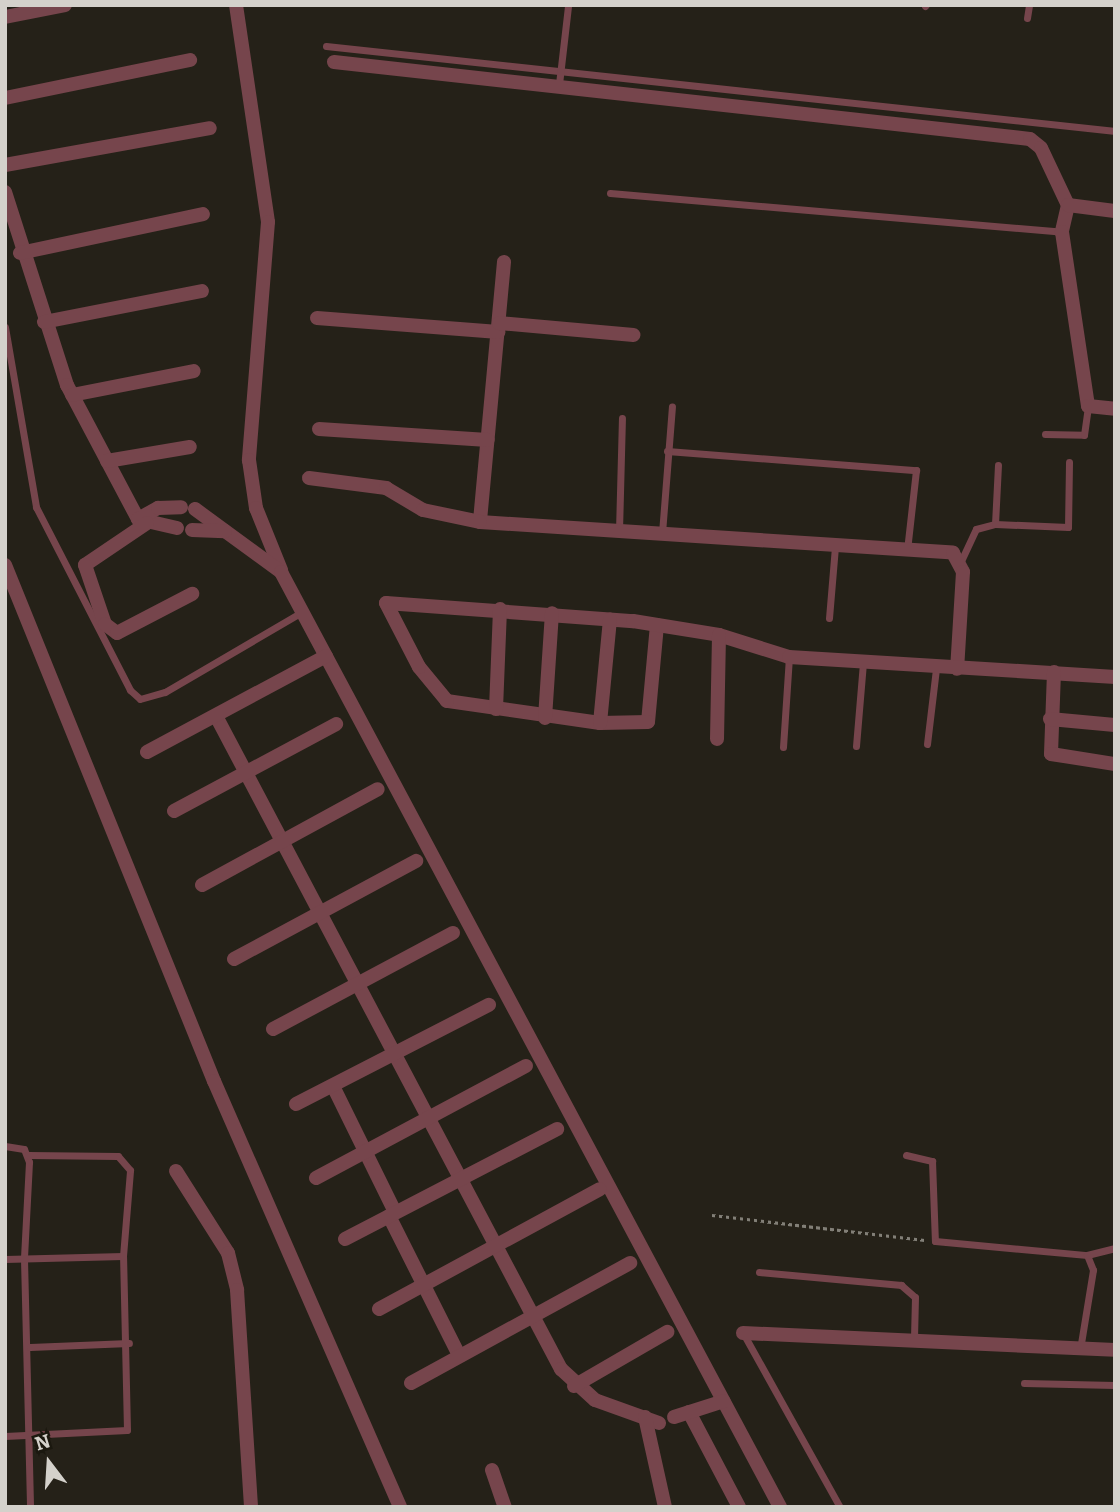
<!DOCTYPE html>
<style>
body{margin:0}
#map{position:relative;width:1120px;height:1512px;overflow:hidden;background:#252118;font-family:Bitter,serif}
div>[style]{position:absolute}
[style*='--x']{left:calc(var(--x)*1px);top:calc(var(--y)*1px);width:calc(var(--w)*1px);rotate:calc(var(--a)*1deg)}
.path>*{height:2.5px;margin-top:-1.25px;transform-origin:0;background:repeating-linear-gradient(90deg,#827f77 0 3.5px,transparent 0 7px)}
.lane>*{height:7px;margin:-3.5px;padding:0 3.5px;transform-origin:3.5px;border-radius:3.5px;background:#76454c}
.street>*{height:14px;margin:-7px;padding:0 7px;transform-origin:7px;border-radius:7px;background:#76454c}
span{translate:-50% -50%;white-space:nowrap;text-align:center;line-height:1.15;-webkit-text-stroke:5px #1b180f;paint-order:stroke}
.frame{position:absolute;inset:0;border:7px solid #d4d1cb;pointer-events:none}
.north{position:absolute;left:14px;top:1428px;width:70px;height:70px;-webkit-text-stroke:5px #1b180f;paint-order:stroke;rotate:343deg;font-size:19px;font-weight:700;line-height:28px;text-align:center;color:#d4d1cb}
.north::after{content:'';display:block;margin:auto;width:24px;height:32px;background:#d4d1cb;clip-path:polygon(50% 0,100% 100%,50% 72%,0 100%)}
</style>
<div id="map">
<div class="path">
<div style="--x:712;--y:1215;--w:214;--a:6.7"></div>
</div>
<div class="lane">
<div style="--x:925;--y:6;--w:1;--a:-45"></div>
<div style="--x:1027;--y:18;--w:13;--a:-81"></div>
<div style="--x:326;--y:46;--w:794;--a:6.15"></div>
<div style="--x:559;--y:84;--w:79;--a:-83.4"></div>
<div style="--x:610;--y:193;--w:454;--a:4.9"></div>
<div style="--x:5;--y:327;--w:183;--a:80.2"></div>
<div style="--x:36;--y:507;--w:206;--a:62.8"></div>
<div style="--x:130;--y:690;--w:13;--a:42"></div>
<div style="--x:140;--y:699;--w:26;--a:-16"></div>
<div style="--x:165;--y:692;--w:159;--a:-30.3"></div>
<div style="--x:1045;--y:434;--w:39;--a:1"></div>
<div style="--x:1084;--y:435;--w:29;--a:-82"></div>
<div style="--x:667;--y:451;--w:250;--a:4.4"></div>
<div style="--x:916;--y:470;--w:81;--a:96.4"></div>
<div style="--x:995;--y:524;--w:59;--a:-87.1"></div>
<div style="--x:619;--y:531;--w:113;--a:-88.5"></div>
<div style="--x:662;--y:533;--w:127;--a:-85.5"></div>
<div style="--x:961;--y:561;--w:35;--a:-65"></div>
<div style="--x:976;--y:529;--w:20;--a:-15"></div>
<div style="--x:995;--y:524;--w:73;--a:2.4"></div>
<div style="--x:1068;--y:527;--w:65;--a:-89.1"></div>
<div style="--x:829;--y:618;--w:72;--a:-85.2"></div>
<div style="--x:927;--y:744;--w:77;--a:-83.2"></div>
<div style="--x:856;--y:746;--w:83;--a:-85.2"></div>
<div style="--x:783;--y:747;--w:90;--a:-86.2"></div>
<div style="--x:5;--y:1146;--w:19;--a:9"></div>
<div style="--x:24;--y:1149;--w:14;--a:69"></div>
<div style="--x:29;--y:1162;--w:97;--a:93"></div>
<div style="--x:24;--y:1259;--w:248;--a:88.6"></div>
<div style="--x:906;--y:1155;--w:27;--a:13"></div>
<div style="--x:932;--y:1161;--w:80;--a:87.9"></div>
<div style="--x:935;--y:1241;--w:153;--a:5.3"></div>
<div style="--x:1087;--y:1255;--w:16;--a:68"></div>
<div style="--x:1093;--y:1270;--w:80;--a:99.3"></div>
<div style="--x:1087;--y:1255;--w:29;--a:-14"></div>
<div style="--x:5;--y:1259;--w:118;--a:-1.5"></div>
<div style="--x:759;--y:1272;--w:143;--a:5.2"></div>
<div style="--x:901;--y:1285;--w:18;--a:41"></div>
<div style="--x:915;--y:1297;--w:41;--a:91.4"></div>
<div style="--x:743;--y:1333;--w:199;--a:60.9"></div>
<div style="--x:30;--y:1347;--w:99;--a:-2.3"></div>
<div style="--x:1024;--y:1383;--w:91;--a:1.3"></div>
<div style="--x:5;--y:1436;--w:122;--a:-2.8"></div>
<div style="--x:127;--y:1430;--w:174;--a:-91.3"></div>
<div style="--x:123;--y:1256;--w:86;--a:-85.3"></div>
<div style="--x:130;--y:1170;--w:18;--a:-131"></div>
<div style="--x:118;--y:1156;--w:90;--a:-179.4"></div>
</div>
<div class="street">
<div style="--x:236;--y:5;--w:219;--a:81.6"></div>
<div style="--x:268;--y:222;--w:239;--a:94.6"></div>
<div style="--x:249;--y:460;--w:49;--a:81.7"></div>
<div style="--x:256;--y:508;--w:67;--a:68"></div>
<div style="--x:5;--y:17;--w:61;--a:-11.3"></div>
<div style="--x:334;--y:62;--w:700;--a:6.31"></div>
<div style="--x:1030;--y:139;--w:14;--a:39"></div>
<div style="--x:1041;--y:148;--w:63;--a:64.7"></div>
<div style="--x:1068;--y:205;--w:28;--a:103"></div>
<div style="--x:1062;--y:232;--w:176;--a:81.5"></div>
<div style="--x:1088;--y:406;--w:27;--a:6"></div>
<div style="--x:5;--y:98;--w:189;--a:-11.6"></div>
<div style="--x:5;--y:165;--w:208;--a:-10.2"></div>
<div style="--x:5;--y:192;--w:203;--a:72.2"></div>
<div style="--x:67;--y:385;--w:152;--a:62.1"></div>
<div style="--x:138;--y:519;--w:40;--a:13"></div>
<div style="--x:1068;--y:205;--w:47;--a:7.3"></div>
<div style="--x:20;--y:253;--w:187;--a:-12"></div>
<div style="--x:504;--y:262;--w:261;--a:95.3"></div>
<div style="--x:480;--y:522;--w:474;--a:3.7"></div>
<div style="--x:953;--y:553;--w:21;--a:62"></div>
<div style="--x:963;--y:572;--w:97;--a:93.5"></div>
<div style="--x:317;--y:318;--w:182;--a:4.4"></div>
<div style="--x:44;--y:322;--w:161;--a:-11.1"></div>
<div style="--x:499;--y:323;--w:135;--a:5.1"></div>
<div style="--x:72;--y:395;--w:124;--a:-11.1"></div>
<div style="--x:319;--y:429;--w:169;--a:3.7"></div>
<div style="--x:107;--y:461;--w:84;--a:-9.6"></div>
<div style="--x:309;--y:478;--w:78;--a:7.4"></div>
<div style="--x:386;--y:488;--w:43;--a:30.7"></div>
<div style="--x:423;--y:510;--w:58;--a:11.9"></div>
<div style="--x:195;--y:509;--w:107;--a:36.2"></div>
<div style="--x:281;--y:572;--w:1060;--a:61.91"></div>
<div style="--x:138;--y:519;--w:23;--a:-29"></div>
<div style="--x:158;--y:508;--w:23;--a:-2"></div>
<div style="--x:147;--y:523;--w:75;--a:145.9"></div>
<div style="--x:85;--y:565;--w:62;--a:71.3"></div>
<div style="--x:105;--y:624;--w:15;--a:37"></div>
<div style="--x:117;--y:633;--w:85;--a:-27.5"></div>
<div style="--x:192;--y:530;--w:33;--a:2"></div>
<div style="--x:5;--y:565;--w:557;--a:67.95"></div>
<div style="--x:214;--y:1081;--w:465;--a:66.4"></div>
<div style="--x:657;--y:625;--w:97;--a:95.3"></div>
<div style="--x:648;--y:722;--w:48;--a:178.8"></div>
<div style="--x:600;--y:723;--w:155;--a:-171.8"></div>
<div style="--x:447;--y:701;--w:44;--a:-129.5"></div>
<div style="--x:419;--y:667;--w:72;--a:-117.3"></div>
<div style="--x:386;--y:603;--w:248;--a:4.2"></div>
<div style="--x:633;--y:621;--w:87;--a:9.2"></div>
<div style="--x:719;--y:635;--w:73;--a:17.4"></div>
<div style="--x:789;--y:657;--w:327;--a:3.5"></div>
<div style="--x:1054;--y:672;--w:82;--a:92.1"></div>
<div style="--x:1051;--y:754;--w:65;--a:8.9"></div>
<div style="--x:496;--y:709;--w:100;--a:-87.7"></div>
<div style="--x:216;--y:716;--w:739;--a:62.15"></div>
<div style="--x:561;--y:1369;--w:46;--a:42.4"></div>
<div style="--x:595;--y:1400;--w:68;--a:19.8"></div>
<div style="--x:545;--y:718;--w:105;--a:-86.2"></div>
<div style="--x:1050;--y:719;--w:65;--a:5.3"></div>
<div style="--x:600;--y:723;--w:104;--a:-84.5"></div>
<div style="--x:717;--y:739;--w:104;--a:-88.9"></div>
<div style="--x:147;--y:752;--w:203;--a:-28.2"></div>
<div style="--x:174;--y:811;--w:184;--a:-28.2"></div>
<div style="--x:202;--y:885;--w:200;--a:-28.6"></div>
<div style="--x:234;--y:959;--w:207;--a:-28.3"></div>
<div style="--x:273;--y:1029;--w:204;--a:-28.1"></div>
<div style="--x:333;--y:1086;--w:140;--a:63.8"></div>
<div style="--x:296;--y:1104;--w:217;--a:-27.2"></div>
<div style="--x:176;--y:1171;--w:97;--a:57.6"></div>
<div style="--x:228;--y:1253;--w:38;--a:76"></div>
<div style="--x:237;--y:1290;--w:217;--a:86.3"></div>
<div style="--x:316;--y:1178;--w:238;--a:-28.1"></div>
<div style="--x:389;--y:1216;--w:156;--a:63.3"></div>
<div style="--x:345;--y:1239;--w:239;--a:-27.4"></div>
<div style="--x:379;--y:1309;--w:251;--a:-28.5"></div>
<div style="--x:743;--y:1333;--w:372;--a:2.6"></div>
<div style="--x:411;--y:1383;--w:250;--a:-28.7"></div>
<div style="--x:574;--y:1386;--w:108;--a:-30.1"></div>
<div style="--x:689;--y:1412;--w:107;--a:62.2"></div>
<div style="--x:645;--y:1417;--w:92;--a:77.5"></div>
<div style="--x:674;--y:1417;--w:52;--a:-17.7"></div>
<div style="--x:492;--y:1470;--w:39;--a:71"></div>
</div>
<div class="frame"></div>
<div class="north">N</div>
</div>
